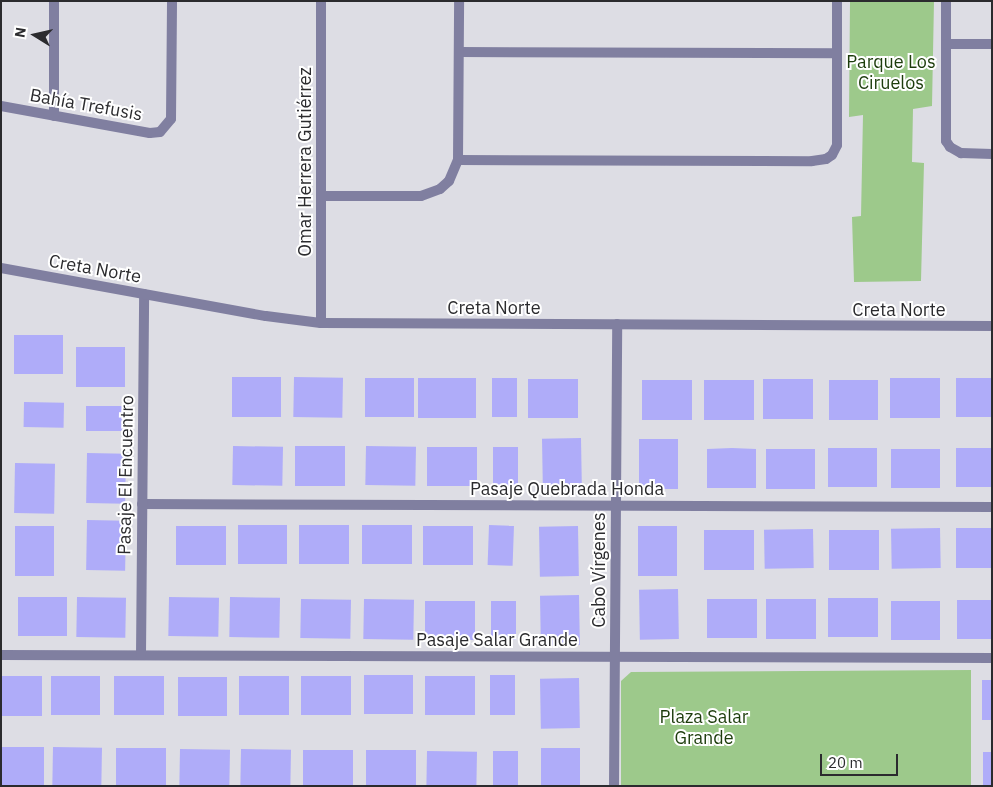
<!DOCTYPE html>
<meta charset="utf-8">
<style>
body{margin:0}
#map{position:relative;width:993px;height:787px;overflow:hidden;background:#dddde4;font-family:"IBM Plex Sans",sans-serif}
div>[style]{position:absolute}
[style*='--x']{left:calc(var(--x)*1px);top:calc(var(--y)*1px);width:calc(var(--w)*1px);rotate:calc(var(--a)*1deg)}
.green>*{inset:0;background:#9dc98b}
.building>*{inset:0;background:#afacf9;transform-origin:0 0}
.minor>*{height:10px;margin:-5px;padding:0 5px;transform-origin:5px;border-radius:5px;background:#807fa0}
.tertiary>*{height:10px;margin:-5px;padding:0 5px;transform-origin:5px;border-radius:5px;background:#807fa0}
span{translate:-50% -50%;white-space:nowrap;text-align:center;line-height:1.15;-webkit-text-stroke:4px #fff;paint-order:stroke}
.park-label{font-size:18px;color:#1c3c0b}
.street-label{font-size:18px;color:#2b2b2e}
.frame{position:absolute;inset:0;border:2px solid #2b2b2e;pointer-events:none}
.north{position:absolute;left:10px;top:10px;width:50px;height:50px;-webkit-text-stroke:4px #fff;paint-order:stroke;rotate:280deg;font-size:14px;font-weight:700;line-height:20px;text-align:center;color:#2b2b2e}
.north::after{content:'';display:block;margin:auto;width:18px;height:22px;background:#2b2b2e;clip-path:polygon(50% 0,100% 100%,50% 72%,0 100%)}
.scale{position:absolute;left:820px;top:754px;width:78px;height:22px;box-sizing:border-box;border:2px solid #2b2b2e;border-top:0;padding-left:6px;font-size:15px;line-height:18px;white-space:nowrap;color:#2b2b2e;-webkit-text-stroke:4px #fff;paint-order:stroke}
</style>
<div id="map">
<div class="green">
<div style="clip-path:polygon(850px 1px,934px 1px,932px 106px,913px 109px,912px 162px,924px 163px,921px 281px,854px 282px,852px 217px,861px 216px,863px 115px,849px 117px)"></div>
<div style="clip-path:polygon(971px 670px,971px 786px,621px 786px,621px 681px,631px 672px)"></div>
</div>
<div class="building">
<div style="left:14px;top:335px;width:49px;height:39px"></div>
<div style="left:76px;top:347px;width:49px;height:40px"></div>
<div style="left:281px;top:377px;width:40px;height:49px;rotate:90deg"></div>
<div style="left:294px;top:377px;width:49px;height:40px;rotate:1deg"></div>
<div style="left:365px;top:378px;width:49px;height:39px"></div>
<div style="left:418px;top:378px;width:58px;height:40px"></div>
<div style="left:492px;top:378px;width:25px;height:39px"></div>
<div style="left:940px;top:378px;width:40px;height:50px;rotate:90deg"></div>
<div style="left:956px;top:378px;width:36px;height:39px"></div>
<div style="left:528px;top:379px;width:50px;height:39px"></div>
<div style="left:763px;top:379px;width:50px;height:40px"></div>
<div style="left:692px;top:380px;width:40px;height:50px;rotate:90deg"></div>
<div style="left:704px;top:380px;width:50px;height:40px"></div>
<div style="left:829px;top:380px;width:49px;height:40px"></div>
<div style="left:24px;top:402px;width:40px;height:25px;rotate:1deg"></div>
<div style="left:86px;top:406px;width:40px;height:25px"></div>
<div style="left:581px;top:438px;width:50px;height:39px;rotate:89deg"></div>
<div style="left:678px;top:439px;width:50px;height:39px;rotate:90deg"></div>
<div style="left:233px;top:446px;width:50px;height:39px;rotate:1deg"></div>
<div style="left:295px;top:446px;width:50px;height:40px"></div>
<div style="left:366px;top:446px;width:50px;height:39px;rotate:1deg"></div>
<div style="left:427px;top:447px;width:50px;height:39px"></div>
<div style="left:493px;top:447px;width:25px;height:39px"></div>
<div style="clip-path:polygon(732px 448px,756px 449px,756px 488px,707px 488px,707px 449px)"></div>
<div style="left:828px;top:448px;width:49px;height:39px"></div>
<div style="left:956px;top:448px;width:36px;height:39px"></div>
<div style="left:766px;top:449px;width:49px;height:40px"></div>
<div style="left:891px;top:449px;width:49px;height:39px"></div>
<div style="left:87px;top:453px;width:39px;height:50px;rotate:1deg"></div>
<div style="left:15px;top:463px;width:40px;height:50px;rotate:1deg"></div>
<div style="left:87px;top:520px;width:39px;height:50px;rotate:1deg"></div>
<div style="left:238px;top:525px;width:49px;height:39px"></div>
<div style="left:299px;top:525px;width:50px;height:39px"></div>
<div style="left:362px;top:525px;width:50px;height:39px"></div>
<div style="left:489px;top:525px;width:25px;height:40px;rotate:2deg"></div>
<div style="left:15px;top:526px;width:39px;height:50px"></div>
<div style="left:176px;top:526px;width:50px;height:39px"></div>
<div style="left:423px;top:526px;width:50px;height:39px"></div>
<div style="left:578px;top:526px;width:50px;height:39px;rotate:89deg"></div>
<div style="left:638px;top:526px;width:39px;height:50px"></div>
<div style="left:940px;top:528px;width:40px;height:49px;rotate:89deg"></div>
<div style="left:956px;top:528px;width:36px;height:40px"></div>
<div style="left:813px;top:529px;width:39px;height:49px;rotate:89deg"></div>
<div style="left:704px;top:530px;width:50px;height:40px"></div>
<div style="left:829px;top:530px;width:50px;height:40px"></div>
<div style="left:678px;top:589px;width:50px;height:39px;rotate:89deg"></div>
<div style="left:579px;top:595px;width:50px;height:39px;rotate:89deg"></div>
<div style="left:18px;top:597px;width:49px;height:39px"></div>
<div style="left:77px;top:597px;width:49px;height:40px;rotate:1deg"></div>
<div style="left:169px;top:597px;width:50px;height:39px;rotate:1deg"></div>
<div style="left:230px;top:597px;width:50px;height:40px;rotate:1deg"></div>
<div style="left:828px;top:598px;width:50px;height:39px"></div>
<div style="left:301px;top:599px;width:50px;height:39px;rotate:1deg"></div>
<div style="left:364px;top:599px;width:50px;height:40px;rotate:1deg"></div>
<div style="left:707px;top:599px;width:50px;height:39px"></div>
<div style="left:766px;top:599px;width:50px;height:40px"></div>
<div style="left:957px;top:600px;width:35px;height:39px"></div>
<div style="left:425px;top:601px;width:50px;height:39px"></div>
<div style="left:491px;top:601px;width:25px;height:39px"></div>
<div style="left:891px;top:601px;width:49px;height:39px"></div>
<div style="left:364px;top:675px;width:49px;height:39px"></div>
<div style="left:490px;top:675px;width:25px;height:40px"></div>
<div style="left:1px;top:676px;width:41px;height:40px"></div>
<div style="left:51px;top:676px;width:49px;height:39px"></div>
<div style="left:114px;top:676px;width:50px;height:39px"></div>
<div style="left:239px;top:676px;width:50px;height:39px"></div>
<div style="left:301px;top:676px;width:50px;height:39px"></div>
<div style="left:425px;top:676px;width:50px;height:39px"></div>
<div style="left:178px;top:677px;width:49px;height:39px"></div>
<div style="left:579px;top:678px;width:50px;height:39px;rotate:89deg"></div>
<div style="left:982px;top:680px;width:10px;height:40px"></div>
<div style="left:1px;top:747px;width:43px;height:39px"></div>
<div style="left:53px;top:747px;width:49px;height:39px;rotate:1deg"></div>
<div style="left:116px;top:748px;width:50px;height:38px"></div>
<div style="left:541px;top:748px;width:39px;height:38px"></div>
<div style="left:180px;top:749px;width:50px;height:37px;rotate:1deg"></div>
<div style="left:241px;top:749px;width:50px;height:37px;rotate:1deg"></div>
<div style="left:303px;top:750px;width:50px;height:36px"></div>
<div style="left:366px;top:750px;width:50px;height:36px"></div>
<div style="left:427px;top:751px;width:50px;height:35px;rotate:1deg"></div>
<div style="left:493px;top:751px;width:25px;height:35px"></div>
<div style="left:983px;top:752px;width:9px;height:34px"></div>
</div>
<div class="minor">
<div style="--x:946;--y:1;--w:140;--a:90"></div>
<div style="--x:946;--y:141;--w:7;--a:56"></div>
<div style="--x:950;--y:147;--w:13;--a:29"></div>
<div style="--x:961;--y:153;--w:31;--a:2"></div>
<div style="--x:946;--y:44;--w:46;--a:0"></div>
<div style="--x:459;--y:52;--w:378;--a:0.2"></div>
<div style="--x:1;--y:106;--w:151;--a:10.3"></div>
<div style="--x:150;--y:133;--w:10;--a:-6"></div>
<div style="--x:160;--y:132;--w:17;--a:-50"></div>
<div style="--x:171;--y:119;--w:118;--a:-89.5"></div>
<div style="--x:54;--y:116;--w:115;--a:-90"></div>
<div style="--x:458;--y:160;--w:354;--a:0.2"></div>
<div style="--x:812;--y:161;--w:14;--a:-8"></div>
<div style="--x:826;--y:159;--w:7;--a:-34"></div>
<div style="--x:832;--y:155;--w:11;--a:-63"></div>
<div style="--x:837;--y:145;--w:144;--a:-90"></div>
<div style="--x:321;--y:196;--w:100;--a:0"></div>
<div style="--x:421;--y:196;--w:20;--a:-20"></div>
<div style="--x:440;--y:189;--w:12;--a:-42"></div>
<div style="--x:449;--y:181;--w:23;--a:-67"></div>
<div style="--x:458;--y:160;--w:159;--a:-89.6"></div>
<div style="--x:142;--y:504;--w:850;--a:0.2"></div>
<div style="--x:1;--y:655;--w:991;--a:0.17"></div>
<div style="--x:141;--y:655;--w:361;--a:-89.5"></div>
<div style="--x:614;--y:786;--w:462;--a:-89.6"></div>
</div>
<div class="tertiary">
<div style="--x:321;--y:1;--w:322;--a:90"></div>
<div style="--x:1;--y:268;--w:269;--a:10.3"></div>
<div style="--x:266;--y:316;--w:55;--a:7.3"></div>
<div style="--x:321;--y:323;--w:671;--a:0.26"></div>
</div>
<div class="park-label">
<span style="left:891px;top:73px">Parque Los<br>Ciruelos</span>
<span style="left:704px;top:728px">Plaza Salar<br>Grande</span>
</div>
<div class="street-label">
<span style="left:86px;top:105px;rotate:10deg">Bahía Trefusis</span>
<span style="left:305px;top:162px;rotate:-90deg">Omar Herrera Gutiérrez</span>
<span style="left:95px;top:269px;rotate:10deg">Creta Norte</span>
<span style="left:494px;top:308px">Creta Norte</span>
<span style="left:899px;top:310px">Creta Norte</span>
<span style="left:126px;top:475px;rotate:-89deg">Pasaje El Encuentro</span>
<span style="left:567px;top:489px">Pasaje Quebrada Honda</span>
<span style="left:599px;top:570px;rotate:-90deg">Cabo Vírgenes</span>
<span style="left:497px;top:640px">Pasaje Salar Grande</span>
</div>
<div class="frame"></div>
<div class="north">N</div>
<div class="scale">20 m</div>
</div>
